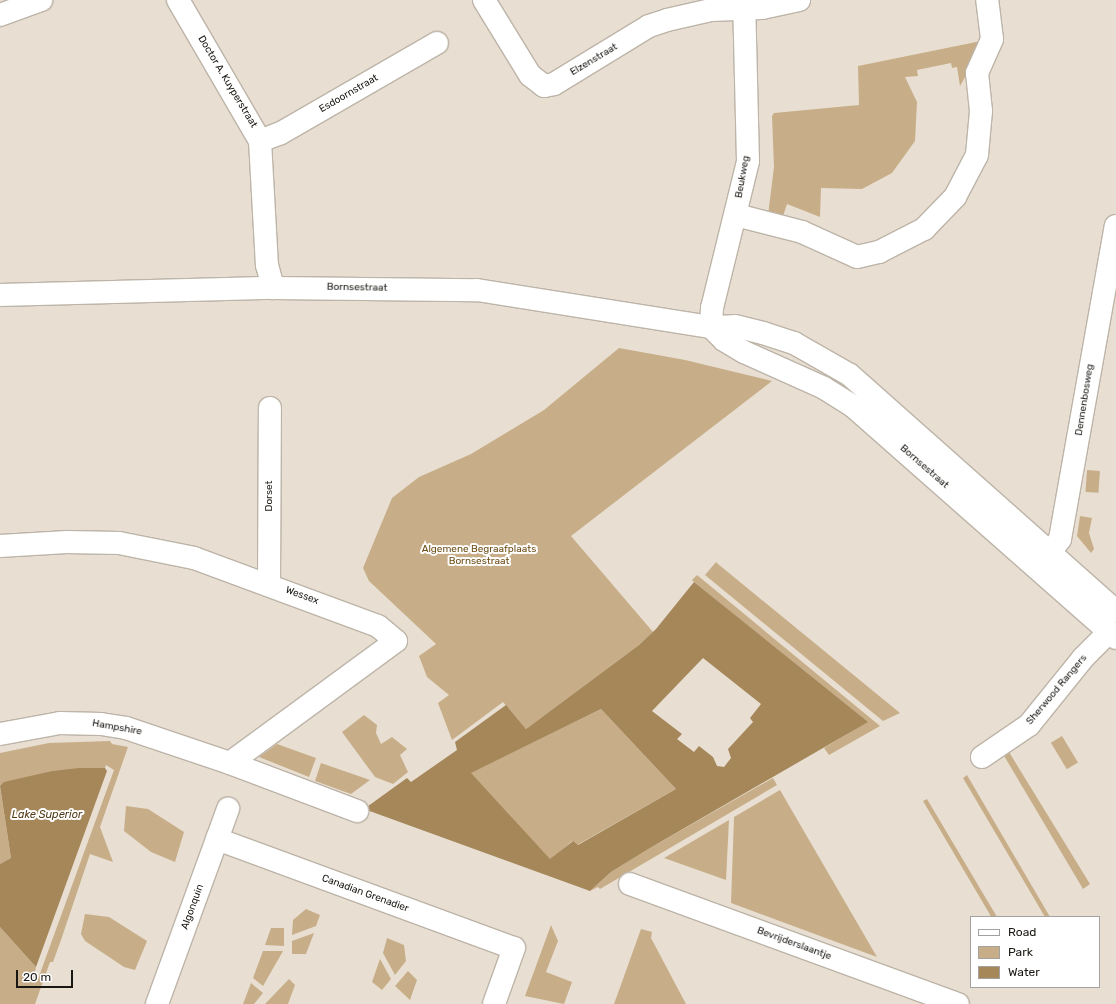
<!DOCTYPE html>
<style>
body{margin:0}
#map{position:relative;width:1116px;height:1004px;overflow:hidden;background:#e8dfd2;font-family:Rubik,sans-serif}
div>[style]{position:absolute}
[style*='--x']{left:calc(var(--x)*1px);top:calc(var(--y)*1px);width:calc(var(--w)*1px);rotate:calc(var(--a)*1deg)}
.green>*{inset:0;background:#c7ae88;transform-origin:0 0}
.water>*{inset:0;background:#a5875a}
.roads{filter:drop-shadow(1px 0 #bdb4a8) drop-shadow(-1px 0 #bdb4a8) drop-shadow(0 1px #bdb4a8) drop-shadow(0 -1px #bdb4a8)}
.minor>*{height:22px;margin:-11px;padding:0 11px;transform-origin:11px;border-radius:11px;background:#fff}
.major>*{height:22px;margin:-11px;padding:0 11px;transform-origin:11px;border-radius:11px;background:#fff}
span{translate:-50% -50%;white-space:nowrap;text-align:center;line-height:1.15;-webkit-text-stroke:4px #fff;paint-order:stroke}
.street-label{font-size:10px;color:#1a1712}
.park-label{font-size:10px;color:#6d4d16}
.water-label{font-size:11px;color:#513a15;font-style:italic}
.legend{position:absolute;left:970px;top:916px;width:130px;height:72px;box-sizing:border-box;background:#fff;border:1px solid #a3a2a0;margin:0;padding:5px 7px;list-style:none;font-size:12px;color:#1a1712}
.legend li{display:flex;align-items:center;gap:8px;height:20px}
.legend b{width:20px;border:1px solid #a3a2a0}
.scale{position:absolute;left:16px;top:970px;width:57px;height:18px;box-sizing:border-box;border:2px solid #1a1712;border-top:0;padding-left:5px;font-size:12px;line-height:14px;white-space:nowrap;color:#1a1712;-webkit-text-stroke:3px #fff;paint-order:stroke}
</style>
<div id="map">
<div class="green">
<div style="clip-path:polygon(986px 40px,960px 86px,957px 67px,952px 68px,951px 63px,917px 70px,918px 76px,905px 77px,917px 102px,915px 141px,892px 173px,862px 189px,821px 188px,820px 217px,787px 204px,782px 219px,768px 215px,774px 167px,772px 116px,774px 113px,859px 105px,858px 66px)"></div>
<div style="clip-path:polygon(619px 348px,685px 360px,772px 381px,571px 536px,653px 632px,639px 645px,526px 729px,503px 702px,452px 740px,438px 703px,449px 695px,427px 677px,419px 656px,436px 644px,369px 581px,363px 568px,392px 498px,419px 477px,471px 454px,544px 410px)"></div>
<div style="left:1087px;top:470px;width:13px;height:22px;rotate:4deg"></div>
<div style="clip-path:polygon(1080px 516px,1092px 518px,1089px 533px,1094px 549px,1091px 553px,1077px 536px)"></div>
<div style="clip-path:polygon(716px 562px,718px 564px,900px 713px,883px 721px,705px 575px)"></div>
<div style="clip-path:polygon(697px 575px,880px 726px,829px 755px,824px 748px,867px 722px,694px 582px,692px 580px)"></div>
<div style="clip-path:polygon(601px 709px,676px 789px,577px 845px,572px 841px,550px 860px,470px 773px)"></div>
<div style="clip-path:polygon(364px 715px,377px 725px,376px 733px,381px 744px,392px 737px,407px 749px,400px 755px,408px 772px,393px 784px,375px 777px,342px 732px)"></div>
<div style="left:1062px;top:736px;width:31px;height:13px;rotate:59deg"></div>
<div style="clip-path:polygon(110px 741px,112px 744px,128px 747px,100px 827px,113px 862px,90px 854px,61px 940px,53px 962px,50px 962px,35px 1004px,0 1004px,0 927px,36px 967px,34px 977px,38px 979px,114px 770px,106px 765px,105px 768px,52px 771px,0 786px,0 753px,49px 743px)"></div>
<div style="clip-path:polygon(277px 744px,316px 758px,309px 777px,259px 757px)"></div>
<div style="clip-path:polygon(1009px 752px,1090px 884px,1083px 889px,1003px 754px)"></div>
<div style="clip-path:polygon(321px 763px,370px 780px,351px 794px,315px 781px)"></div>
<div style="clip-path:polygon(967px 775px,1050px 917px,1045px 917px,963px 778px)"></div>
<div style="clip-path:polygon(773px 778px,777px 785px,600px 889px,598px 887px,590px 891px,611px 872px,650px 848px)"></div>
<div style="clip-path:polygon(0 787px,11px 858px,0 864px)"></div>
<div style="clip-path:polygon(780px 790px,877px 957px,731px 903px,734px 817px)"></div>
<div style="clip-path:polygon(927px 799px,997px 917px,991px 917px,989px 913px,923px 801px)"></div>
<div style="clip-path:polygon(126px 806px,148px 809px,184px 832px,175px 862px,151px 852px,124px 831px)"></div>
<div style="clip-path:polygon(729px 820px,726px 880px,664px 858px)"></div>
<div style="clip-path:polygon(306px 909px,320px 915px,316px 926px,292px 935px,293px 920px)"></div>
<div style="clip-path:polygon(85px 914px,109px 917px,147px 941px,135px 970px,124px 967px,85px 941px,81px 934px)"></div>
<div style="clip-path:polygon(551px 925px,558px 941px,546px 972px,572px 982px,564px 1004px,525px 996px)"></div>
<div style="clip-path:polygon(271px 928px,284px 928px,284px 946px,265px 945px)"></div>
<div style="clip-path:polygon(641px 929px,652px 932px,651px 938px,686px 1004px,614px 1004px)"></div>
<div style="clip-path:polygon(314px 933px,306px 954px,292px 954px,292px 941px)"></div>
<div style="clip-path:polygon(387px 938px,404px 945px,406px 961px,395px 975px,383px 953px)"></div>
<div style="clip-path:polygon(263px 951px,283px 951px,263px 986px,253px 978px)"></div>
<div style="clip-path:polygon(380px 959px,391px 979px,382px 990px,372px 982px)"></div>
<div style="clip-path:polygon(408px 971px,417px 980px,410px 1000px,395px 986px)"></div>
<div style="clip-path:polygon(289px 979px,295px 985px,288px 1004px,265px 1004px)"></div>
<div style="clip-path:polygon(251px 983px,263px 993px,254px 1004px,243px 1004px)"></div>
</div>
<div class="water">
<div style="clip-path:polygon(evenodd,694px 582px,868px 722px,650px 848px,611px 872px,590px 891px,364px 809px,407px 778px,411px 782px,457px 750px,455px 742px,506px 705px,526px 729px,639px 645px,656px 629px,694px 582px,703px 658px,761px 704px,750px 718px,753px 722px,728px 749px,731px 758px,724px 767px,717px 766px,713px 757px,699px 746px,694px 752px,677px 739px,682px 734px,652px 711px,703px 658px,694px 582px,601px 709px,676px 789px,578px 845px,573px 841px,550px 859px,471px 773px,601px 709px)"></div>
<div style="clip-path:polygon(79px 768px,105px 768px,107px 771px,36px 967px,0 927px,0 864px,11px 858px,0 786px,4px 782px,52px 771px)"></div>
</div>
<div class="roads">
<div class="minor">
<div style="--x:178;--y:0;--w:163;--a:59.8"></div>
<div style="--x:260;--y:141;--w:124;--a:86.8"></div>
<div style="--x:267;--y:265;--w:24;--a:75"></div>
<div style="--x:484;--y:0;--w:88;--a:58.5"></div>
<div style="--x:530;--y:75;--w:18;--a:38"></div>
<div style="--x:544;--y:86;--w:10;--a:-11"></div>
<div style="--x:554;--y:84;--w:111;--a:-31.4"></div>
<div style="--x:649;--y:26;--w:19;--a:-18"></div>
<div style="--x:667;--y:20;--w:45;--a:-12.8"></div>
<div style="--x:711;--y:10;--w:51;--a:-2.2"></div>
<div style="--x:762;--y:8;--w:38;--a:-12"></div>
<div style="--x:0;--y:15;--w:44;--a:-20.1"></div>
<div style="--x:260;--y:141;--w:22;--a:-21"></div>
<div style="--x:281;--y:133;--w:180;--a:-30"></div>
<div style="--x:736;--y:215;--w:68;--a:14.4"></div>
<div style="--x:802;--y:232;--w:60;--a:24.4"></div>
<div style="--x:857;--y:257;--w:23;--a:-13"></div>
<div style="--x:879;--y:252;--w:51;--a:-27.1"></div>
<div style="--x:924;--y:229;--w:45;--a:-45.9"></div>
<div style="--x:955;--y:197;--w:47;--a:-62.4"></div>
<div style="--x:977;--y:155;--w:44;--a:-84.8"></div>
<div style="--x:981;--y:111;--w:38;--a:-96"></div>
<div style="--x:977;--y:73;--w:37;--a:-66"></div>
<div style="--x:992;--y:39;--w:39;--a:-97"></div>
<div style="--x:711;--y:327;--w:19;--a:-87"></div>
<div style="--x:712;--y:308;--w:151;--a:-76.2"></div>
<div style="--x:748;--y:161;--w:161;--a:-91.4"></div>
<div style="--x:0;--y:546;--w:67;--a:-3.4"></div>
<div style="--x:67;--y:542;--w:52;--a:1.1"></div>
<div style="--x:119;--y:543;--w:76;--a:11.3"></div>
<div style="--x:194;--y:558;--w:196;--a:20.3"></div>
<div style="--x:378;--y:626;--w:23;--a:40"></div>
<div style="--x:396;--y:641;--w:206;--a:143.7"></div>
<div style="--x:1039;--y:567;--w:35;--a:-53"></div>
<div style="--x:1060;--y:539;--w:318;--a:-79.9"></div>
<div style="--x:269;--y:584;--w:176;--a:-89.7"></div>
<div style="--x:0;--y:734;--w:61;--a:-10.4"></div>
<div style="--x:60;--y:723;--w:41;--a:1.4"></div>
<div style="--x:101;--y:724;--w:25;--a:9"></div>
<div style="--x:126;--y:728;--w:110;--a:18.6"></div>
<div style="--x:230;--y:763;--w:136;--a:20.7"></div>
<div style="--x:982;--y:757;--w:57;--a:-34.2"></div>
<div style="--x:1029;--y:725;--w:86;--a:-51.1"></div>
<div style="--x:1083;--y:658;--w:37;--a:-45"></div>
<div style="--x:217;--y:839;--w:316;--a:20.2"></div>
<div style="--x:514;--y:948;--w:59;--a:109.7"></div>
<div style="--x:630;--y:884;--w:349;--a:20.1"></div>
<div style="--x:157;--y:1004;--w:208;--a:-70"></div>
</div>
<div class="major">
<div style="--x:0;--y:295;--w:273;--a:-1.5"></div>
<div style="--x:273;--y:288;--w:204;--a:0.6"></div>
<div style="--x:477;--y:290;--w:237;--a:9"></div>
<div style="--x:711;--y:327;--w:24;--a:-2"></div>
<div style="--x:735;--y:326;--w:29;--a:14"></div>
<div style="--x:763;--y:333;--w:33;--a:18"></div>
<div style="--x:794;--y:343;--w:64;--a:29.7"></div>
<div style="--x:850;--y:375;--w:356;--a:41.6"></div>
<div style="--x:711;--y:327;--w:18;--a:45"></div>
<div style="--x:724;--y:340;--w:23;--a:31"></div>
<div style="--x:744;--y:352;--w:88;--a:24.2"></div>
<div style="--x:824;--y:388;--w:36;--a:32"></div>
<div style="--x:854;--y:407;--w:349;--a:41.4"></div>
</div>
</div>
<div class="street-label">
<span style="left:594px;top:60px;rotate:-31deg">Elzenstraat</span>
<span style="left:227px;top:82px;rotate:59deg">Doctor A. Kuyperstraat</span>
<span style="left:349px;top:94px;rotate:-30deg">Esdoornstraat</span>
<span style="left:743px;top:177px;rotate:-80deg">Beukweg</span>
<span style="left:357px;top:288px;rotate:1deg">Bornsestraat</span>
<span style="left:1085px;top:400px;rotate:-81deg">Dennenbosweg</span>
<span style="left:924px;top:467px;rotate:41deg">Bornsestraat</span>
<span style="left:270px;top:496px;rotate:-90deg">Dorset</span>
<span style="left:302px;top:596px;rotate:20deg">Wessex</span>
<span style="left:1057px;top:690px;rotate:-50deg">Sherwood Rangers</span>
<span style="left:117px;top:728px;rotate:10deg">Hampshire</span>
<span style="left:365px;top:894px;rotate:20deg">Canadian Grenadier</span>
<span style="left:193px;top:907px;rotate:-70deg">Algonquin</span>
<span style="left:794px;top:944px;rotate:20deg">Bevrijderslaantje</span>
</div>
<div class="park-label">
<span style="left:479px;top:555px">Algemene Begraafplaats<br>Bornsestraat</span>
</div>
<div class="water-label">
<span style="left:47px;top:815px">Lake Superior</span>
</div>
<ul class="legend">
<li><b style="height:5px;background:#fff"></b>Road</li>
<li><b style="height:11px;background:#c7ae88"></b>Park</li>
<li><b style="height:11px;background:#a5875a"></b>Water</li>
</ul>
<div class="scale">20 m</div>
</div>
